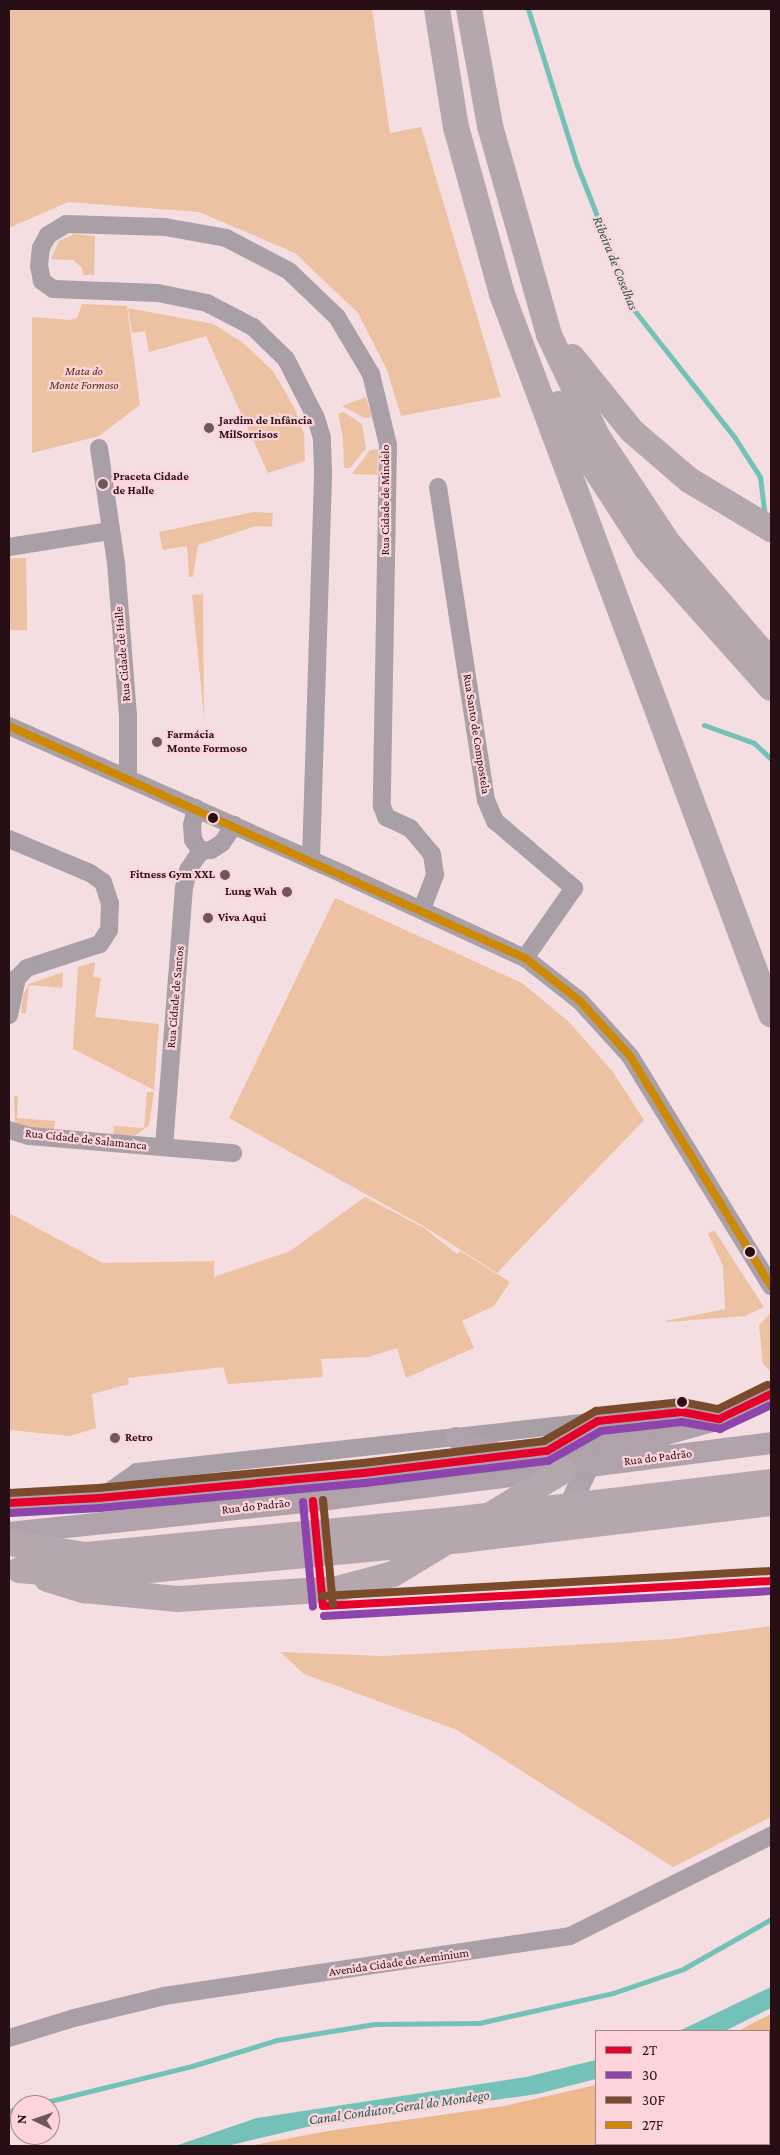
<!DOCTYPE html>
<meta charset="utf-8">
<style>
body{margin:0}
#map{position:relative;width:780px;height:2155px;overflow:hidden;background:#f4dee1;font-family:"Crimson Pro",serif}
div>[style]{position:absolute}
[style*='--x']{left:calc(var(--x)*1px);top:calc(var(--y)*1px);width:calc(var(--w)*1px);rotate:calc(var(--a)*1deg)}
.green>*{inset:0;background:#edc2a2;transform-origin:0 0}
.forest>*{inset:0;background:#ecb88c}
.water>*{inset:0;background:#73c1b9}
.stream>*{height:5px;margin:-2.5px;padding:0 2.5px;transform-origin:2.5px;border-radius:2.5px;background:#73c1b9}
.minor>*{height:18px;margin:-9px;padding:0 9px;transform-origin:9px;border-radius:9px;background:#a9a0a7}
.major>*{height:22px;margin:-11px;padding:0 11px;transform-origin:11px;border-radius:11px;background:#b0a2aa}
.highway>*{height:26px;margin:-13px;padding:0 13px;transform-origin:13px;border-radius:13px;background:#b5a7ae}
.highway-bridge>*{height:26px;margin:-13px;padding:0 13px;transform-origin:13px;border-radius:13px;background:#b5a7ae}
.bus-1>*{height:8px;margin:-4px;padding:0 4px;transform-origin:4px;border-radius:4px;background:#e4002b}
.bus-2>*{height:8px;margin:-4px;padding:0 4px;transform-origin:4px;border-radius:4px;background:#8e44ad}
.bus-3>*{height:8px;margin:-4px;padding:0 4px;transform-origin:4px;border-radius:4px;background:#7a4b2a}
.bus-4>*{height:8px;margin:-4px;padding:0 4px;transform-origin:4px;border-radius:4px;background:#cd8804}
.dots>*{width:14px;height:14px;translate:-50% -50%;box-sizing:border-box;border:2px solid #fed4db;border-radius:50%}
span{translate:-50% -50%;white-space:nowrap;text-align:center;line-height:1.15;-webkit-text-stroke:4.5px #fed4db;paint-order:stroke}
.park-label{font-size:12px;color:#4b2c09;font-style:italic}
.poi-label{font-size:12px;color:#270f15;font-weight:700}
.left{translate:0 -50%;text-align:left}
.right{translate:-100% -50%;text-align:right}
.street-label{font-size:12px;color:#270f15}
.water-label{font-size:14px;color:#1d5d57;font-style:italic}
.frame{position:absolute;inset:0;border:10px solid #270f15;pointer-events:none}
.legend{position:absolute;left:595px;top:2030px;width:175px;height:115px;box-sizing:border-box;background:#fed4db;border:1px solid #a8858c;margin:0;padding:6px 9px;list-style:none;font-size:15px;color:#270f15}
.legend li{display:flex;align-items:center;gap:10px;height:25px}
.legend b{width:25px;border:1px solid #a8858c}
.north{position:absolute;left:10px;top:2095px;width:50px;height:50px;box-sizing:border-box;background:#fed4db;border:1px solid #a8858c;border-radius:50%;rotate:273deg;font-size:14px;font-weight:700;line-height:20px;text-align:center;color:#270f15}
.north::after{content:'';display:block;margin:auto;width:18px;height:22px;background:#6f575c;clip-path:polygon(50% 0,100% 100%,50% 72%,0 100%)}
</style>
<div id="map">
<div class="green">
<div style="clip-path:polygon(9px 9px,372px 9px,390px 133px,421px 127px,501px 397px,401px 416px,387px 370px,358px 313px,295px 253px,199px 212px,68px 202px,9px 228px)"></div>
<div style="clip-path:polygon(74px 234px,95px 236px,94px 275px,83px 275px,82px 268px,73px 260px,51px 259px,59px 241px)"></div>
<div style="clip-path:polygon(82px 304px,127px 306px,140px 405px,99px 436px,32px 453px,32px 317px,69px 320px,77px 318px)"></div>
<div style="clip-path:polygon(128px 308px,213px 324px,242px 342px,273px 371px,294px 407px,304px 434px,305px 461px,268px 473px,206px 336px,149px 352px,145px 331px,132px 333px)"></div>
<div style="clip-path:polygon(366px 397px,372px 417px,365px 418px,342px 406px)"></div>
<div style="clip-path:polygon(344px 412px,362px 424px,366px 448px,350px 468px,344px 468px,343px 438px,338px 414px)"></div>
<div style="clip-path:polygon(378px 449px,377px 475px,352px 474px,370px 450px)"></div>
<div style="clip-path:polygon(253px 512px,273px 513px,272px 527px,256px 526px,198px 545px,193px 577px,189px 577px,187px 546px,163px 550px,159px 532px)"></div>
<div style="left:26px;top:558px;width:72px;height:17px;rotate:89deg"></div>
<div style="clip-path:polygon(203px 594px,204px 717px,192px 595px)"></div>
<div style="clip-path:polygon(335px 898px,522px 983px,569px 1022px,613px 1072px,644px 1120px,497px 1273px,425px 1227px,229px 1118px)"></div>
<div style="clip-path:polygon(95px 962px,93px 977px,101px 978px,95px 1017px,159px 1024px,154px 1090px,73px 1049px,78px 967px)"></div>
<div style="clip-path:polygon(63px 972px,62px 988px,29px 985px,26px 1013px,21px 1013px,23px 995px,29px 984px)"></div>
<div style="clip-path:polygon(147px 1092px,154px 1092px,149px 1125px,133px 1137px,113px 1135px,114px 1126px,144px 1128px)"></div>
<div style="clip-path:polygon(14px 1096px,18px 1096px,17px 1118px,55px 1121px,54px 1130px,26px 1128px,15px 1122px)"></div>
<div style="clip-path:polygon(365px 1197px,424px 1228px,457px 1254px,460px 1251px,510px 1282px,494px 1306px,462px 1321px,474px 1348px,406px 1378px,397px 1348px,368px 1357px,321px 1359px,323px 1377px,228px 1384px,223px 1367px,128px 1378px,129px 1384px,92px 1394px,96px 1428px,70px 1436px,9px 1430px,9px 1213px,103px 1263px,214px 1261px,214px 1277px,290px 1251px)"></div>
<div style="clip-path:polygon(714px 1230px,764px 1307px,745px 1316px,667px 1322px,665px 1321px,725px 1309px,723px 1266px,708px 1234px)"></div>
<div style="clip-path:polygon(770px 1314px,771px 1316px,770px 1371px,763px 1364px,759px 1325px)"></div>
<div style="clip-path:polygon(771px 1626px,771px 1817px,673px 1867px,457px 1730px,304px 1674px,280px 1652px,383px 1656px,672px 1639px)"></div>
</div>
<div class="forest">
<div style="clip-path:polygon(771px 2014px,771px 2146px,248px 2146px,328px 2131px,504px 2106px,596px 2085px,596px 2144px,769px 2144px,769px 2031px,738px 2031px)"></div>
</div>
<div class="water">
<div style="clip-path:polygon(771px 1987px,771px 2008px,725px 2031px,679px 2031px)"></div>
<div style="clip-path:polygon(596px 2060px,596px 2079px,537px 2094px,307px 2127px,227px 2146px,175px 2146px,257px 2118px,526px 2077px)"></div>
<div style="clip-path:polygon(769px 2131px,771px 2146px,657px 2144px,769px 2144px)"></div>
</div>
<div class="stream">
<div style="--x:528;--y:9;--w:164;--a:72.6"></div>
<div style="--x:577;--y:165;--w:156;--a:68.5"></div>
<div style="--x:634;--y:310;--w:163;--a:51.7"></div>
<div style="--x:735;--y:438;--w:46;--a:57.3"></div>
<div style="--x:760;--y:477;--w:38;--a:83"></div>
<div style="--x:704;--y:725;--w:53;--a:19.8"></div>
<div style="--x:754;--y:743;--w:23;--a:43"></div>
<div style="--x:34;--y:2105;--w:163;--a:-13.9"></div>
<div style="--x:192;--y:2066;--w:89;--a:-17"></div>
<div style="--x:277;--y:2040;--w:99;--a:-9.3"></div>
<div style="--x:375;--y:2024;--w:104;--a:-0.6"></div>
<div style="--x:479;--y:2023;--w:137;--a:-12.6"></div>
<div style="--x:613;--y:1993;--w:74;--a:-18.9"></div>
<div style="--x:683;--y:1969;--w:101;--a:-29.6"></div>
<div style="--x:9;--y:2111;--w:11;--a:-15"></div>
</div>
<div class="minor">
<div style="--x:99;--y:448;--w:116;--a:81.6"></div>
<div style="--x:116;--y:563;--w:151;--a:85.5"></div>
<div style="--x:128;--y:714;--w:64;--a:90"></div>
<div style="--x:438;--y:487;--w:317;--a:81.3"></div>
<div style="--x:486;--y:800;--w:23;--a:67"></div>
<div style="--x:495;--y:821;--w:104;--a:40.3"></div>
<div style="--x:574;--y:888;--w:85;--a:125"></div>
<div style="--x:9;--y:547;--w:101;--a:-9.1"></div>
<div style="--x:9;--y:726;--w:368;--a:23.9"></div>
<div style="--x:345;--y:875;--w:198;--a:24.8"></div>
<div style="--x:525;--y:958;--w:70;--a:38"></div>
<div style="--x:580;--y:1001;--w:74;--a:47.7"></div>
<div style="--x:630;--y:1056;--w:270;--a:58.5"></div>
<div style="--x:196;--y:808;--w:17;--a:103"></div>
<div style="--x:192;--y:825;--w:15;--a:86"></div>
<div style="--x:193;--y:840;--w:14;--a:54"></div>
<div style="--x:201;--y:851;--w:10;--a:-6"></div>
<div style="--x:211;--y:850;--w:13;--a:-32"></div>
<div style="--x:222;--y:843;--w:22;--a:-56"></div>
<div style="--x:9;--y:839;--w:88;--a:22.8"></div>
<div style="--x:90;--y:873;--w:16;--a:35"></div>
<div style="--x:103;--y:882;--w:22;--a:72"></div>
<div style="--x:110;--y:903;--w:27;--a:92"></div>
<div style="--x:109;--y:930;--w:17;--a:123"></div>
<div style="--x:100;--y:944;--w:77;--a:161.8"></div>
<div style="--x:27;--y:968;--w:14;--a:135"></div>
<div style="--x:17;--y:978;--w:38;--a:102"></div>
<div style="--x:311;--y:859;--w:388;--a:-88.2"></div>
<div style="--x:323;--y:471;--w:33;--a:-92"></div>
<div style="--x:322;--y:438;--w:21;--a:-107"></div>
<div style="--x:316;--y:418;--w:66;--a:-117"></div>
<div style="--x:286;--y:359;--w:46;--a:-135.9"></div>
<div style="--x:253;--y:327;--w:52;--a:-152.4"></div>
<div style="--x:207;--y:303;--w:50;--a:-168.5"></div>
<div style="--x:158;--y:293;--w:105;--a:-177.8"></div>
<div style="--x:53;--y:289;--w:14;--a:-144"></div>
<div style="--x:42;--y:281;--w:15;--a:-101"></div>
<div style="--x:39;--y:266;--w:18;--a:-84"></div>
<div style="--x:41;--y:248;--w:15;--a:-62"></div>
<div style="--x:48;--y:235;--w:21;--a:-31"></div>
<div style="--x:66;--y:224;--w:99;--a:1.7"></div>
<div style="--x:165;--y:227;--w:62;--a:10.2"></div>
<div style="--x:226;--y:238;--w:71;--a:27.6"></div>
<div style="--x:289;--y:271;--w:66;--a:43.8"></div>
<div style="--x:337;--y:317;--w:66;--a:59.2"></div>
<div style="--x:371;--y:374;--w:73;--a:76.5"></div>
<div style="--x:388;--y:445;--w:361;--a:91"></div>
<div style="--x:382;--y:806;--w:12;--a:70"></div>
<div style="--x:386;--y:817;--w:26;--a:25"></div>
<div style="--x:410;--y:828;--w:34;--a:50"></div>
<div style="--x:432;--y:854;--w:21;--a:82"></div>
<div style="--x:435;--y:875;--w:36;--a:111"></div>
<div style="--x:9;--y:1130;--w:21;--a:17"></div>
<div style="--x:29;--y:1136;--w:205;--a:4.8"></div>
<div style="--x:164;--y:1147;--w:260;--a:-85.6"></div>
<div style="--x:184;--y:888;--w:18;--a:-77"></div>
<div style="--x:188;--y:870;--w:23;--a:-56"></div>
<div style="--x:100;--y:1498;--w:45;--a:-35.1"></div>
<div style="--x:137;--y:1472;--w:548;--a:-6.28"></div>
<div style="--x:682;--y:1412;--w:36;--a:10"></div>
<div style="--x:9;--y:2038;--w:68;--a:-17.1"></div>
<div style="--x:74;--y:2018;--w:93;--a:-13.7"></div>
<div style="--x:164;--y:1996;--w:410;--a:-8.4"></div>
<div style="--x:570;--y:1936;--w:225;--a:-26.5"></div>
</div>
<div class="major">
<div style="--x:456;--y:1438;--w:52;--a:20.2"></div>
<div style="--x:556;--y:1446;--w:49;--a:-30.8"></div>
<div style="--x:9;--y:1503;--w:90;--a:-3.2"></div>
<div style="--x:99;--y:1498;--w:266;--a:-5.4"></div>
<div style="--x:364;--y:1473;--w:301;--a:-7.2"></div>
<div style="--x:663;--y:1435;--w:58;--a:-15.9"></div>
<div style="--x:719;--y:1419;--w:58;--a:-25.7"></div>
<div style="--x:567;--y:1511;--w:49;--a:-64.5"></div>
<div style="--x:9;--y:1533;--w:306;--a:-6"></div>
<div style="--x:313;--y:1501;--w:462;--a:-7.2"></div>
</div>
<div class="highway">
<div style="--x:437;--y:9;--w:120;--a:80.9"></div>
<div style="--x:456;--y:127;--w:173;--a:74.6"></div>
<div style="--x:502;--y:294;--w:769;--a:69.51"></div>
<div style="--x:469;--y:9;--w:119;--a:79.8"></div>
<div style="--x:490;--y:126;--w:217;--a:74.2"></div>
<div style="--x:549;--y:335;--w:112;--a:64.6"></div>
<div style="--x:597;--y:436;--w:128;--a:56.4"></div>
<div style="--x:668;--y:543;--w:157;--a:49.1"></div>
<div style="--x:572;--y:357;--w:95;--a:51"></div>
<div style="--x:632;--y:431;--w:75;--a:40.7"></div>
<div style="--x:689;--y:480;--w:96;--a:30.9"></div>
<div style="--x:559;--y:404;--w:48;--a:62.9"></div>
<div style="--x:581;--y:447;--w:121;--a:57.1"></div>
<div style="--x:647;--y:549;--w:186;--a:48.3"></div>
<div style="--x:487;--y:1517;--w:89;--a:-31.2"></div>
<div style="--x:461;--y:1540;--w:312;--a:-6.8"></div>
<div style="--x:47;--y:1579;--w:39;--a:17"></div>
<div style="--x:84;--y:1590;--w:94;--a:5.5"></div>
<div style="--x:178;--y:1599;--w:159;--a:-3.6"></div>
<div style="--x:337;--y:1589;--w:58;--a:-15"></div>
<div style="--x:393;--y:1574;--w:68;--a:-31.1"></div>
</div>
<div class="highway-bridge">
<div style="--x:9;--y:1543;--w:78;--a:8.9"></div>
<div style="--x:86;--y:1555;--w:377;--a:-5.5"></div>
<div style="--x:461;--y:1519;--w:312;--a:-6.8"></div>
<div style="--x:19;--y:1570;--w:68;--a:5"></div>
<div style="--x:87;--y:1576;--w:376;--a:-5.5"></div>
</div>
<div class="bus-1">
<div style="--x:313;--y:1501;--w:105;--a:84.6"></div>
<div style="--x:9;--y:1503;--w:90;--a:-3.2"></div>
<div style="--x:99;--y:1498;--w:266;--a:-5.4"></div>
<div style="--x:364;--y:1473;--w:184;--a:-6.9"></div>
<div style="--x:547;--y:1451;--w:59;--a:-30.5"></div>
<div style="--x:598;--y:1421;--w:84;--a:-6.1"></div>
<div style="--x:682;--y:1412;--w:38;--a:11"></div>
<div style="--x:719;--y:1419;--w:58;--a:-25.7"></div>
<div style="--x:323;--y:1606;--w:449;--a:-3.2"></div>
</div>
<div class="bus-2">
<div style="--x:303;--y:1502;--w:105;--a:84.6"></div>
<div style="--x:10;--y:1513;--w:90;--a:-3.2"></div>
<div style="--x:100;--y:1508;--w:266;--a:-5.4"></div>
<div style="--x:365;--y:1483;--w:184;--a:-6.9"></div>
<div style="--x:548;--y:1461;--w:61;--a:-29.5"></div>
<div style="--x:601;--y:1431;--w:81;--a:-6.3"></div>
<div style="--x:682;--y:1422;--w:39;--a:10"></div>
<div style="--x:720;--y:1429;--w:56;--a:-25.2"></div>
<div style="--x:324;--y:1616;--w:448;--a:-3.2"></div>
</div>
<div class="bus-3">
<div style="--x:9;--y:1493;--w:89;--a:-3.2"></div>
<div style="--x:98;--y:1488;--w:266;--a:-5.4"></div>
<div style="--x:363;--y:1463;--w:182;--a:-6.9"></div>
<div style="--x:544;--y:1441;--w:60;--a:-30"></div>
<div style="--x:596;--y:1411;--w:86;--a:-6"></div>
<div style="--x:682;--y:1402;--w:37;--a:11"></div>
<div style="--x:718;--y:1409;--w:55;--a:-26.1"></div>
<div style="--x:323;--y:1500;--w:105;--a:84.6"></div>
<div style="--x:322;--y:1596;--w:449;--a:-3.2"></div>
</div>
<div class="bus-4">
<div style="--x:9;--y:726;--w:566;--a:24.21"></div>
<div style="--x:525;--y:958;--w:70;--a:38"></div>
<div style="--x:580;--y:1001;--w:74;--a:47.7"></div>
<div style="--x:630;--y:1056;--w:270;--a:58.5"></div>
</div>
<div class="dots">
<div style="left:209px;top:428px;background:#6f575c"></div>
<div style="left:103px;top:484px;background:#6f575c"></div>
<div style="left:157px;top:742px;background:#6f575c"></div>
<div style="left:213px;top:818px;background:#270f15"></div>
<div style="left:225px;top:875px;background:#6f575c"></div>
<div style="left:287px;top:892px;background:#6f575c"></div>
<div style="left:208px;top:918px;background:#6f575c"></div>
<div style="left:750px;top:1252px;background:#270f15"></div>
<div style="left:682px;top:1402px;background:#270f15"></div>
<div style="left:115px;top:1438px;background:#6f575c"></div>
</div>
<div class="park-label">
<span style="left:84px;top:379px">Mata do<br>Monte Formoso</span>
</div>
<div class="poi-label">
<span class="left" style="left:219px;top:428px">Jardim de Infância<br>MilSorrisos</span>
<span class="left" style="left:113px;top:484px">Praceta Cidade<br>de Halle</span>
<span class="left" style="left:167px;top:742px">Farmácia<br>Monte Formoso</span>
<span class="right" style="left:215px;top:875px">Fitness Gym XXL</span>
<span class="right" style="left:277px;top:892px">Lung Wah</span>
<span class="left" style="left:218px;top:918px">Viva Aqui</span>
<span class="left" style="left:125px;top:1438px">Retro</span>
</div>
<div class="street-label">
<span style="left:386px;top:500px;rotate:-90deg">Rua Cidade de Mindelo</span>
<span style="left:123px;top:654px;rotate:-95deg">Rua Cidade de Halle</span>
<span style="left:476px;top:734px;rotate:81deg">Rua Santo de Compostela</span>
<span style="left:176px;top:997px;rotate:-85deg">Rua Cidade de Santos</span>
<span style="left:86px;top:1140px;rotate:6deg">Rua Cidade de Salamanca</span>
<span style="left:658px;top:1458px;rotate:-7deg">Rua do Padrão</span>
<span style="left:256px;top:1507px;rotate:-6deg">Rua do Padrão</span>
<span style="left:399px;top:1963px;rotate:-8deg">Avenida Cidade de Aeminium</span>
</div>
<div class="water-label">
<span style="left:616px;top:263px;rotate:68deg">Ribeira de Coselhas</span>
<span style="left:399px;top:2107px;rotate:-8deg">Canal Condutor Geral do Mondego</span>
</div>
<div class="frame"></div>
<ul class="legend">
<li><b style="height:6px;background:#e4002b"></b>2T</li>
<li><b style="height:6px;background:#8e44ad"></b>30</li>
<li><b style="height:6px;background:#7a4b2a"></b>30F</li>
<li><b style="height:6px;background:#cd8804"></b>27F</li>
</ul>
<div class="north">N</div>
</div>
